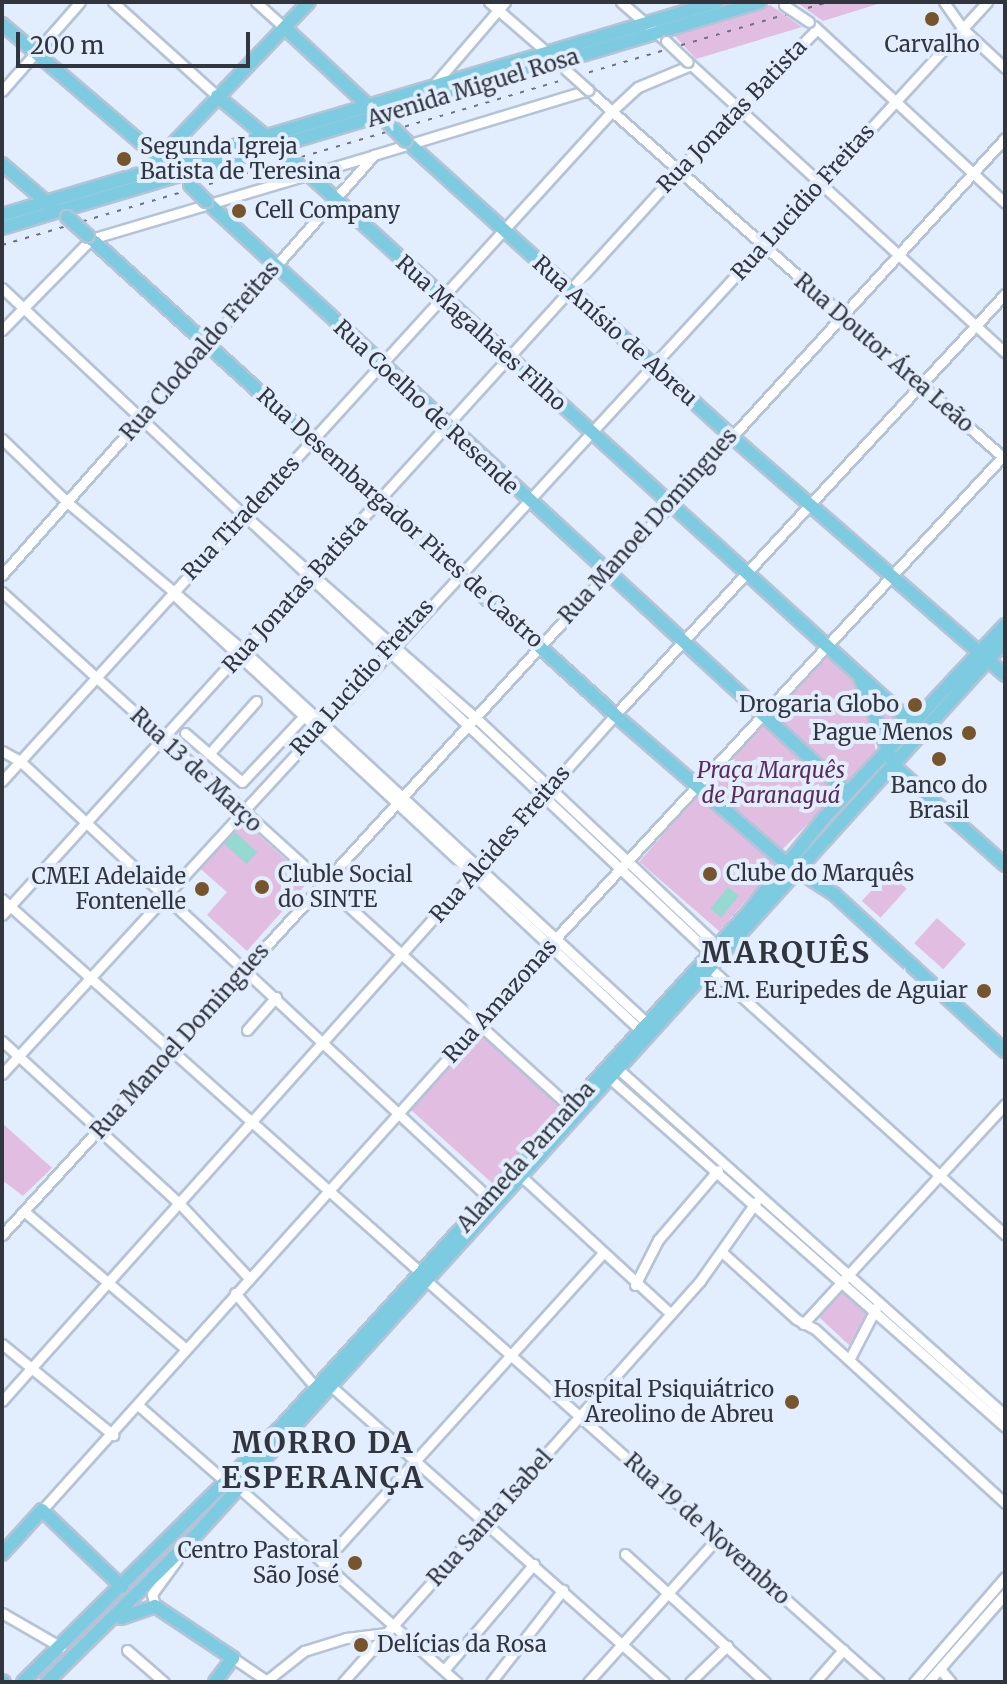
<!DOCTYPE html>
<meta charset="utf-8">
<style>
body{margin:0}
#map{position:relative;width:1007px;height:1684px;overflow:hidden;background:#e2edfd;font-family:Merriweather,serif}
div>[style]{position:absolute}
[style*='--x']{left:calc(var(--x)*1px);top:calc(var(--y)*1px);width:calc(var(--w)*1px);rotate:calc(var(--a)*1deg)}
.green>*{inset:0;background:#e1bde1;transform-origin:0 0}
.water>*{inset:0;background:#95d9d2;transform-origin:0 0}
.roads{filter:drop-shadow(2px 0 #b5c3d6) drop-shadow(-2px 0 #b5c3d6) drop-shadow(0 2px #b5c3d6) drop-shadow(0 -2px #b5c3d6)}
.minor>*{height:9px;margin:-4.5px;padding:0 4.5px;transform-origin:4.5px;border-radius:4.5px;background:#fff}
.major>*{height:12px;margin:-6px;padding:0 6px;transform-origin:6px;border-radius:6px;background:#7dcbe0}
.rail>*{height:2px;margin-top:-1px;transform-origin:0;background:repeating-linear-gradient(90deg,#6c737d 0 4px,transparent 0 12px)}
.bridges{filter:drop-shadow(2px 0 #b5c3d6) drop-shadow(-2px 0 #b5c3d6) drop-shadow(0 2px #b5c3d6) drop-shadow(0 -2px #b5c3d6)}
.minor-bridge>*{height:9px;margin:-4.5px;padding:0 4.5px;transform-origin:4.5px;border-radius:4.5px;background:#fff}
.major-bridge>*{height:12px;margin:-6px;padding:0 6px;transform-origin:6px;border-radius:6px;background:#7dcbe0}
.dots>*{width:22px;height:22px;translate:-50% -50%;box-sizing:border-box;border:4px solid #e2edfd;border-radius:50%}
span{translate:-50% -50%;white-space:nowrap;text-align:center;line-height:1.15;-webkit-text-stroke:8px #e2edfd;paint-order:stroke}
.poi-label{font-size:22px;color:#31363e}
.left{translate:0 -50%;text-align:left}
.right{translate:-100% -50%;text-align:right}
.street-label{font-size:22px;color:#31363e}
.park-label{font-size:22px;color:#5b2b5c;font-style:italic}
.district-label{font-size:30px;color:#31363e;font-weight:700;letter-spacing:2px}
.frame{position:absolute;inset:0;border:4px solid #31363e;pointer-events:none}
.scale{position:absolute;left:16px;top:32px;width:234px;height:36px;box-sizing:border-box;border:4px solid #31363e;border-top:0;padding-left:10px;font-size:24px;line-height:28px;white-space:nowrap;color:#31363e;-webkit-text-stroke:6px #e2edfd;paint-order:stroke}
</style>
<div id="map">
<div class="green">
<div style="clip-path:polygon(796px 2px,884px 2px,823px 21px)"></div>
<div style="clip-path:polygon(770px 5px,802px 27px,696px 59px,674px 35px)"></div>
<div style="clip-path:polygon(828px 652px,853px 675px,870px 717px,877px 759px,854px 780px,846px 780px,774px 714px)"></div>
<div style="clip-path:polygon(876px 697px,909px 727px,891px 747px,882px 722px)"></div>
<div style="left:766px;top:723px;width:101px;height:84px;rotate:45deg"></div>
<div style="left:699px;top:793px;width:106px;height:91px;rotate:41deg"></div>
<div style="clip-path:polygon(240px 818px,309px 881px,247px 951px,207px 915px,227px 892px,196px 865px)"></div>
<div style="left:888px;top:872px;width:25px;height:39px;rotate:42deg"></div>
<div style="left:937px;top:918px;width:39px;height:34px;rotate:42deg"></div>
<div style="left:478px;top:1029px;width:113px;height:105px;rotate:42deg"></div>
<div style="clip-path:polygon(2px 1123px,52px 1168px,23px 1196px,2px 1180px)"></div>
<div style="clip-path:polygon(847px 1286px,871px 1310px,849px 1345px,819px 1317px)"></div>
</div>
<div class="water">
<div style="left:235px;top:832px;width:30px;height:16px;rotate:42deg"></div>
<div style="left:728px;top:887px;width:14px;height:28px;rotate:39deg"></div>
</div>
<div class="roads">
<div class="minor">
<div style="--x:113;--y:2;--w:140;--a:42.1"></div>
<div style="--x:256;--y:2;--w:40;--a:42"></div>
<div style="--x:489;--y:2;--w:81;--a:41"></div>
<div style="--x:621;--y:2;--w:60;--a:40.9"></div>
<div style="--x:944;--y:2;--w:33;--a:55"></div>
<div style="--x:963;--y:29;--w:57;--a:42.9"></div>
<div style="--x:814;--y:26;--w:260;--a:42.8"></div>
<div style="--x:688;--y:62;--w:430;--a:42.5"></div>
<div style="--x:432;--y:87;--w:112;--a:-49.3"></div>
<div style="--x:2;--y:91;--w:118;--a:-48.8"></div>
<div style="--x:2;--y:288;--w:332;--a:43.2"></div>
<div style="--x:244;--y:515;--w:305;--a:41.2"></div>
<div style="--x:474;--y:716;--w:335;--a:43.4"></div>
<div style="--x:2;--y:330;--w:127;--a:-45.6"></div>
<div style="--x:91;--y:239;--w:293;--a:-16.5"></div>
<div style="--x:2;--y:439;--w:91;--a:44.1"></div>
<div style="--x:67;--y:502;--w:230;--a:40.1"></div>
<div style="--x:243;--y:650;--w:548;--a:42.71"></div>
<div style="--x:244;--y:515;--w:640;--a:43.23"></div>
<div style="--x:2;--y:575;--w:561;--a:-48.47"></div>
<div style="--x:374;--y:155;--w:224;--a:-16.9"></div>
<div style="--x:588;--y:90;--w:555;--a:41.5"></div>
<div style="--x:2;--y:592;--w:767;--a:42.2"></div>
<div style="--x:172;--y:593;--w:640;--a:43.04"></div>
<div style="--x:185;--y:733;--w:75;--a:40.7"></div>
<div style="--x:242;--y:782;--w:89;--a:-46.8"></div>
<div style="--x:2;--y:751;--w:21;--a:29"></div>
<div style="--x:20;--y:761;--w:641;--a:42.98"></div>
<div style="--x:209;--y:754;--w:71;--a:-48.4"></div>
<div style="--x:2;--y:781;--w:906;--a:-47.68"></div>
<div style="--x:612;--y:111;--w:35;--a:-43"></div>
<div style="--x:638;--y:87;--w:57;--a:-22.5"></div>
<div style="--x:2;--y:899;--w:562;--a:41.75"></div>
<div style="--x:2;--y:915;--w:1007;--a:-47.74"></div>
<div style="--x:679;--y:170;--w:197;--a:-45.6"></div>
<div style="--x:710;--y:968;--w:398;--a:42.1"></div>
<div style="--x:247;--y:1030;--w:44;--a:-48.7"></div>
<div style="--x:2;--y:1041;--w:240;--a:42.5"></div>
<div style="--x:179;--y:1203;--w:103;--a:47"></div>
<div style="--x:616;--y:1067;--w:522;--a:41.82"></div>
<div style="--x:2;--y:1074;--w:1456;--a:-47.42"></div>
<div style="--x:606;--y:1075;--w:532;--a:41.42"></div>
<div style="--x:522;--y:1177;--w:202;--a:42.6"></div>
<div style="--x:25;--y:1212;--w:211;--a:40.4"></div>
<div style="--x:2;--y:1235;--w:1486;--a:-47.56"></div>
<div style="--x:723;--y:1253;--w:98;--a:42.1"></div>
<div style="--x:796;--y:1319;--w:21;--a:28"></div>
<div style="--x:815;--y:1329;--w:258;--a:42.5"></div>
<div style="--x:427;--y:1281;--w:604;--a:41.58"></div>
<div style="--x:635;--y:1285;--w:51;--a:-62.9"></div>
<div style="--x:658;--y:1240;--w:92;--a:-49.4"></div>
<div style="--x:235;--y:1293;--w:125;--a:49.5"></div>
<div style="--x:803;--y:1324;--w:299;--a:-47.4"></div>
<div style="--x:2;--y:1344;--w:144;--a:39.3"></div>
<div style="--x:849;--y:1360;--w:59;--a:-62.6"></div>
<div style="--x:332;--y:1387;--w:444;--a:41.6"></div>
<div style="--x:2;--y:1401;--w:920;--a:-48.22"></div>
<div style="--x:615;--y:715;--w:574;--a:-47.19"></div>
<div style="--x:138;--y:1405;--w:117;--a:41.2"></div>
<div style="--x:239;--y:1488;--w:292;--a:41.7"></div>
<div style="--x:42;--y:1510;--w:769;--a:-48.06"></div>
<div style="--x:556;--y:938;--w:660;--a:-47.15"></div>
<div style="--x:625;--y:1554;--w:190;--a:42.4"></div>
<div style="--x:323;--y:1563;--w:416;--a:-47.9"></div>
<div style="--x:155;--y:1606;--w:12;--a:-104"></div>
<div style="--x:152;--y:1594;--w:42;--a:-53.7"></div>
<div style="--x:2;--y:1613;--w:68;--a:30"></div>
<div style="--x:127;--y:1650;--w:49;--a:40.9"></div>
<div style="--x:233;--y:1658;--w:40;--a:34"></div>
<div style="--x:940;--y:1669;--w:17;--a:50"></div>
<div style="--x:444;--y:1670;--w:139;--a:-49.7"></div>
<div style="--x:265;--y:1682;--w:50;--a:-38.5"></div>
<div style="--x:304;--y:1651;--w:44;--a:-17.2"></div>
<div style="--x:346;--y:1638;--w:41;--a:-7"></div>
<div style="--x:343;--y:1682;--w:537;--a:-48.32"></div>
<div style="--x:700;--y:1281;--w:97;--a:-54.7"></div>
<div style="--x:491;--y:1682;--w:117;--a:-52"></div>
<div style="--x:588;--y:1682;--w:191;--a:-48"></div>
<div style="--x:690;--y:1682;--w:52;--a:-44.2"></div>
<div style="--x:815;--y:1682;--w:43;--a:-48.8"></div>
<div style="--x:914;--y:1682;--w:139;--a:-49.1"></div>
<div style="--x:928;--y:1682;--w:117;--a:-48.8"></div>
</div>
<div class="major">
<div style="--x:2;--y:24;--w:225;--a:40.5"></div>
<div style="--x:286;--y:29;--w:120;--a:43"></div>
<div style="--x:217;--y:96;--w:69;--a:39.7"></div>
<div style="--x:406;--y:141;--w:438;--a:42.2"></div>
<div style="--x:730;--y:435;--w:365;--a:41.1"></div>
<div style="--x:2;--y:164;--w:65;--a:40.6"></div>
<div style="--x:154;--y:164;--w:224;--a:-46.3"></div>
<div style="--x:305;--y:171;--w:825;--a:42.3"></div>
<div style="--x:206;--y:201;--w:873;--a:42.68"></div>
<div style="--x:2;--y:215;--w:746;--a:-16.59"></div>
<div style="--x:2;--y:228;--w:791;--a:-16.6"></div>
<div style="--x:88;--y:236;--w:712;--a:42.27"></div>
<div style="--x:615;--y:715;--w:228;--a:40.9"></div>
<div style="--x:787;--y:864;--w:56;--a:32.6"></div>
<div style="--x:834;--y:894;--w:232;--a:42.6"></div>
<div style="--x:861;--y:680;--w:92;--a:69"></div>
<div style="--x:894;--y:766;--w:149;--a:41.7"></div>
<div style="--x:2;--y:1554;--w:59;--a:-47.7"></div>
<div style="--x:42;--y:1510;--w:111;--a:43.9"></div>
<div style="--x:121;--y:1618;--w:36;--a:-19"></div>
<div style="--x:155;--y:1606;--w:94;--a:33.7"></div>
<div style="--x:233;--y:1658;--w:30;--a:127"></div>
<div style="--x:2;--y:1681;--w:2;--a:27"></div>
<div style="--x:23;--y:1682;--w:360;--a:-44.7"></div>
<div style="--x:279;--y:1429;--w:693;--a:-47.75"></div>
<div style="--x:745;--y:916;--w:124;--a:-51.2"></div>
<div style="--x:823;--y:819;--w:266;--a:-46.8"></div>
<div style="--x:47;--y:1682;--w:208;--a:-44.6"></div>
<div style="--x:195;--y:1536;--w:1207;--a:-47.85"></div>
</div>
</div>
<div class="rail">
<div style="--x:2;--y:245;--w:861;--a:-16.39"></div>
</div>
<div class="bridges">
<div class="minor-bridge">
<div style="--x:784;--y:5;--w:30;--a:34"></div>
<div style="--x:666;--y:41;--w:30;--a:44"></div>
<div style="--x:566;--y:70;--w:30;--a:42"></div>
</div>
<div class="major-bridge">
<div style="--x:388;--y:123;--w:25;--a:45"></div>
<div style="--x:285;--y:152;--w:28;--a:44"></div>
<div style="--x:190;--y:185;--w:23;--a:45"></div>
<div style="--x:67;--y:217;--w:28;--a:42"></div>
</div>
</div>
<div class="dots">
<div style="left:932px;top:19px;background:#76552c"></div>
<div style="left:124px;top:159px;background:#76552c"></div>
<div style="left:239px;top:211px;background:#76552c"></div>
<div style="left:915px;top:705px;background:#76552c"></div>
<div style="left:969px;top:733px;background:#76552c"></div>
<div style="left:939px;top:759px;background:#76552c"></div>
<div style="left:710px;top:874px;background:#76552c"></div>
<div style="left:262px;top:887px;background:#76552c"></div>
<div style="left:202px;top:889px;background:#76552c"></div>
<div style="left:984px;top:991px;background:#76552c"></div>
<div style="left:792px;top:1402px;background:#76552c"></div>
<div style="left:355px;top:1563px;background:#76552c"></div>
<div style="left:361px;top:1645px;background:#76552c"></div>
</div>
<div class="poi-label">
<span style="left:932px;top:45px">Carvalho</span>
<span class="left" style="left:140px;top:159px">Segunda Igreja<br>Batista de Teresina</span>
<span class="left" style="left:255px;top:211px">Cell Company</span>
<span class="right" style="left:899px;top:705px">Drogaria Globo</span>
<span class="right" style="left:953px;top:733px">Pague Menos</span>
<span style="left:939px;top:798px">Banco do<br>Brasil</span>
<span class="left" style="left:278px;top:887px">Cluble Social<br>do SINTE</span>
<span class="left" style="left:726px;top:874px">Clube do Marquês</span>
<span class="right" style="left:186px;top:889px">CMEI Adelaide<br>Fontenelle</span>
<span class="right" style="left:968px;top:991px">E.M. Euripedes de Aguiar</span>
<span class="right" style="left:774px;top:1402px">Hospital Psiquiátrico<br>Areolino de Abreu</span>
<span class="right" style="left:339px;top:1563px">Centro Pastoral<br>São José</span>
<span class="left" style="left:377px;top:1645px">Delícias da Rosa</span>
</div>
<div class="street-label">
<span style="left:473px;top:88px;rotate:-17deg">Avenida Miguel Rosa</span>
<span style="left:732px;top:116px;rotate:-46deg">Rua Jonatas Batista</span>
<span style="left:803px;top:202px;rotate:-48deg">Rua Lucidio Freitas</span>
<span style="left:615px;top:331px;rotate:42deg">Rua Anísio de Abreu</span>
<span style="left:481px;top:333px;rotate:42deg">Rua Magalhães Filho</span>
<span style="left:200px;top:351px;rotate:-49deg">Rua Clodoaldo Freitas</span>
<span style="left:884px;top:353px;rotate:41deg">Rua Doutor Área Leão</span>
<span style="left:426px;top:407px;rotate:43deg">Rua Coelho de Resende</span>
<span style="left:241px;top:518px;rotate:-47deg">Rua Tiradentes</span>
<span style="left:400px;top:518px;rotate:42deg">Rua Desembargador Pires de Castro</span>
<span style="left:648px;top:526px;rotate:-48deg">Rua Manoel Domingues</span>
<span style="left:295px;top:594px;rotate:-48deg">Rua Jonatas Batista</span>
<span style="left:362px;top:677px;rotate:-48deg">Rua Lucidio Freitas</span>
<span style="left:196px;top:770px;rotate:43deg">Rua 13 de Março</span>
<span style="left:500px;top:844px;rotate:-49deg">Rua Alcides Freitas</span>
<span style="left:500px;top:1001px;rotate:-48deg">Rua Amazonas</span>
<span style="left:180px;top:1041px;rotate:-48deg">Rua Manoel Domingues</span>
<span style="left:526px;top:1157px;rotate:-48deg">Alameda Parnaíba</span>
<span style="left:490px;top:1518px;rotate:-48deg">Rua Santa Isabel</span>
<span style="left:707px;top:1529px;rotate:42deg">Rua 19 de Novembro</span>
</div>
<div class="park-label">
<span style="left:771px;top:783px">Praça Marquês<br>de Paranaguá</span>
</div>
<div class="district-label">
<span style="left:786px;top:952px">MARQUÊS</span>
<span style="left:323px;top:1459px">MORRO DA<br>ESPERANÇA</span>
</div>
<div class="frame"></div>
<div class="scale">200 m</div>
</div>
